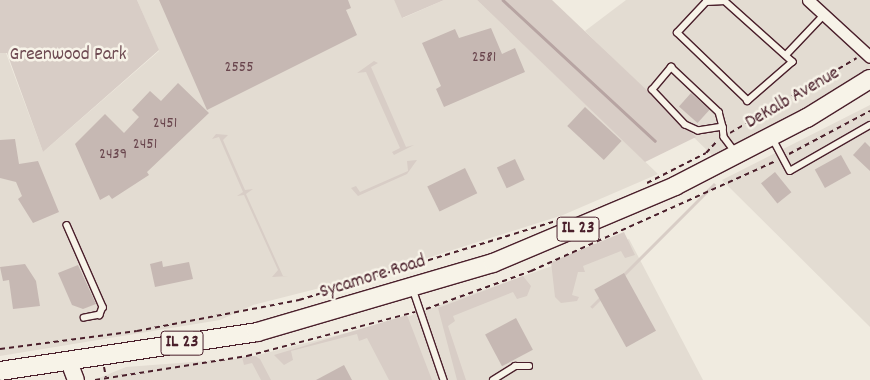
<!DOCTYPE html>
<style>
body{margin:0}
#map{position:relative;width:870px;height:380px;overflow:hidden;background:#f0ebe0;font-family:Dekko,sans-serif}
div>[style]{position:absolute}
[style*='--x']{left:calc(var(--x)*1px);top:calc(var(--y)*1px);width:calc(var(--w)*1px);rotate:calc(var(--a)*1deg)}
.built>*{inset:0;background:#e3dcd2}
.green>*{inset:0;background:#d8cdc6;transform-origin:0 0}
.stream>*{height:2.5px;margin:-1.25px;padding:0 1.25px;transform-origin:1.25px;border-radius:1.25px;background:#b7a4a2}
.building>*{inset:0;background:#c6b8b3;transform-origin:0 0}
.path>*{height:2px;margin-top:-1px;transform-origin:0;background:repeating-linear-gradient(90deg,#4a1f2b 0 5px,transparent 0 9px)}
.roads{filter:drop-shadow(1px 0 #4a1f2b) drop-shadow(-1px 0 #4a1f2b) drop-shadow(0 1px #4a1f2b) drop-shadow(0 -1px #4a1f2b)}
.service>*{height:5.5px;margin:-2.75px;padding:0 2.75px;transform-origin:2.75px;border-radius:2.75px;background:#f7f3e8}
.minor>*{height:11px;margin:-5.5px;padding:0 5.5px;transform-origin:5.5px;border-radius:5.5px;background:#f7f3e8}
.secondary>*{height:16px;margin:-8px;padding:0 8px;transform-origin:8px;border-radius:8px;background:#f7f3e8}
.primary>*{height:18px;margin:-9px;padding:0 9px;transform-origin:9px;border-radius:9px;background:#f7f3e8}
span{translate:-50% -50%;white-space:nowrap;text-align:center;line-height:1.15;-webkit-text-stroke:5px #f7f3e8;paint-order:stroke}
.number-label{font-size:16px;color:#69454d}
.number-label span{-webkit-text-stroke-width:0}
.shield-label span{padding:1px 4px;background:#f7f3e8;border:1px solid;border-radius:4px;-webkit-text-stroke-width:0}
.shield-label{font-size:18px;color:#4a1f2b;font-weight:700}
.park-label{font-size:19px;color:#6e4a52}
.street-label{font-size:19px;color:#4a1f2b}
</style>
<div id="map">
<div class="built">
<div style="clip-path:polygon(137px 0,394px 0,403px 18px,444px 0,477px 0,658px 174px,563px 215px,383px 272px,253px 305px,220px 320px,0 356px,0 53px,6px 53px,43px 152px,159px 51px)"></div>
<div style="clip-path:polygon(626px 0,870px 0,870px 73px,717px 160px,585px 31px)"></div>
<div style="clip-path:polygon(870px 105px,870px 327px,722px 180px)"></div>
<div style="clip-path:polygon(629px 239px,703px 380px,94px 380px,126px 367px,246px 358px,398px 320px)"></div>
</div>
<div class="green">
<div style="clip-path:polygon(0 0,137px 0,159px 50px,43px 152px,7px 53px,0 53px)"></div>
<div style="clip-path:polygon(394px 0,444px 0,402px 18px)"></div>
<div style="clip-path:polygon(477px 0,552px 0,696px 137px,645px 162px)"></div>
<div style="clip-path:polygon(374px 61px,378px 63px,371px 67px,406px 147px,414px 145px,394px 155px,392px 152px,400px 148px,366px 72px,357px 73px)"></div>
<div style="clip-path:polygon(216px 134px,228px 135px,223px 140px,245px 190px,253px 189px,246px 194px,283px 276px,289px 276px,272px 277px,278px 270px,244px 195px,237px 196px,243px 192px,219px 137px,212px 139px)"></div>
<div style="clip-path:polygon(417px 160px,407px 174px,358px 196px,351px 188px,356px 186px,360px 192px,408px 171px,407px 161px)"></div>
<div style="left:714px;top:183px;width:3px;height:175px;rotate:45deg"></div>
<div style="clip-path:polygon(624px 232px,635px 255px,625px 258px,621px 251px,583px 266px,585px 272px,578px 272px,572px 295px,579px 297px,577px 301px,561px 303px,555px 297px,551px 262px)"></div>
<div style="clip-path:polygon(523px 276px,531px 286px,527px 296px,517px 299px,513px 292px,453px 316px,455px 321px,448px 326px,466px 380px,457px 380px,438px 308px)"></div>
<div style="clip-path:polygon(407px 315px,432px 380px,389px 380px,367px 338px,359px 341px,357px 334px,291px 351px,293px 360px,284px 365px,274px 355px)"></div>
<div style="clip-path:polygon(255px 356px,260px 359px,271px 380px,261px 380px,252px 363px,244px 365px,242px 357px)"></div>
</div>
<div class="stream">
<div style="--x:503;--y:0;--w:207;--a:42.8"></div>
</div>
<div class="building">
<div style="clip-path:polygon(159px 0,348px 0,351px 8px,346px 10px,357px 35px,207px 110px)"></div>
<div style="clip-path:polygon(491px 28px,502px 54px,515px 48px,525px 72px,444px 107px,436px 89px,441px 86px,422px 43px,455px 29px,459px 38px)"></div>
<div style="clip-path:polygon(178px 83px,209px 113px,147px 172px,149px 175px,112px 199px,109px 195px,100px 200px,75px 144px,105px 114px,124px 133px,139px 117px,132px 110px,150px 91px,161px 101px)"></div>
<div style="left:691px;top:93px;width:25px;height:18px;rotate:42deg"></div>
<div style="left:585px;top:107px;width:50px;height:26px;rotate:43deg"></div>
<div style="clip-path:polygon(15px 139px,19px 164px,38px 161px,59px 212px,33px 223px,18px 199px,22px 196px,16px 182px,0 178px,0 140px)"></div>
<div style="clip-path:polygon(865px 142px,870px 147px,870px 171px,853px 155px)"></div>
<div style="left:841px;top:155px;width:21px;height:30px;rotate:61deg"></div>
<div style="left:515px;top:159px;width:23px;height:20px;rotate:65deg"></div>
<div style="left:465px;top:168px;width:28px;height:42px;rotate:64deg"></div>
<div style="left:775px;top:172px;width:26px;height:18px;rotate:51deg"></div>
<div style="clip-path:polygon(162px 261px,163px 267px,189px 262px,193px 279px,155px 287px,150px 264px)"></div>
<div style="clip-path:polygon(25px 264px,36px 281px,40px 306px,13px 309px,9px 280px,3px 281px,0 267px)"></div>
<div style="clip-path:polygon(78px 265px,96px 304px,83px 309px,72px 305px,58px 273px)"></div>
<div style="left:624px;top:273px;width:66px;height:34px;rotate:61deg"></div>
<div style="left:516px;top:318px;width:36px;height:35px;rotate:62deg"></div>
<div style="clip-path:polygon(344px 365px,352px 380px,316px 380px)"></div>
</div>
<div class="path">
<div style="--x:730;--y:133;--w:147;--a:-30.6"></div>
<div style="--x:789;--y:154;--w:92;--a:-28"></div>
<div style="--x:647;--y:183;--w:66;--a:-27"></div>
<div style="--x:706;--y:153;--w:16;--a:-47"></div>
<div style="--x:426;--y:309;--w:112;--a:-19.9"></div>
<div style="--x:531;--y:271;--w:269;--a:-24.2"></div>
<div style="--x:0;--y:349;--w:138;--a:-7.5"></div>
<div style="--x:137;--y:331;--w:165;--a:-10.8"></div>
<div style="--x:299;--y:300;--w:272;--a:-17.1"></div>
<div style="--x:104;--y:367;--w:10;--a:79"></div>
<div style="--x:95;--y:380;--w:154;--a:-9"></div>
<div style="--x:247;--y:356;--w:174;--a:-14.7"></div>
</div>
<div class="roads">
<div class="service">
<div style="--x:725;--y:1;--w:91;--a:41.9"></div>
<div style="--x:793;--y:62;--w:60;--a:139.1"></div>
<div style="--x:748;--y:101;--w:98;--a:-136.2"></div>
<div style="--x:677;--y:33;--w:42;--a:-46.9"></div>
<div style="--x:706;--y:2;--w:19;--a:-3"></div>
<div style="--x:786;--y:55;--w:55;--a:-46.5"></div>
<div style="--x:723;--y:127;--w:25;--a:171"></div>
<div style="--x:698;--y:131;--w:14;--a:-155"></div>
<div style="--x:685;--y:125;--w:48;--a:-133.3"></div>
<div style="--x:652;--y:90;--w:30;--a:-50"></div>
<div style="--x:671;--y:67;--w:66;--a:43.2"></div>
<div style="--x:719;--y:112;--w:16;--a:75"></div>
<div style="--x:723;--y:127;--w:10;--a:84"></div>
<div style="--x:724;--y:137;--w:20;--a:53"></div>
<div style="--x:773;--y:139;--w:36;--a:62"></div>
<div style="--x:790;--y:171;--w:92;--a:-29.9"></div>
<div style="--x:67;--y:225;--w:90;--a:66.3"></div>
<div style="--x:103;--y:307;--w:9;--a:111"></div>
<div style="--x:100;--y:315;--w:16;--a:169"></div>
<div style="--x:413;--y:289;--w:96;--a:71.2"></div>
<div style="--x:493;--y:380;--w:26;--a:-32"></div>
<div style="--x:515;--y:366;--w:14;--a:0"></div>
</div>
<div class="minor">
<div style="--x:808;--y:0;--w:84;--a:42.6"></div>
</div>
<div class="secondary">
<div style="--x:69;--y:362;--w:19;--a:69"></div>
</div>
<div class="primary">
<div style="--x:0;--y:371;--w:260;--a:-8.6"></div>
<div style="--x:257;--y:332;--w:246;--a:-16.3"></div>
<div style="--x:493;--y:263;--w:198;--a:-22.9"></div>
<div style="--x:675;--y:186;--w:148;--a:-27.3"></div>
<div style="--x:807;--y:118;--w:74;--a:-31.8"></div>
</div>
</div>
<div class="number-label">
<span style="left:484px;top:58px">2581</span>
<span style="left:239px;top:68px">2555</span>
<span style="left:165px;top:124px">2451</span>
<span style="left:145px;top:145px">2451</span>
<span style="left:113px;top:155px">2439</span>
</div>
<div class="shield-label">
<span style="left:578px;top:229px">IL 23</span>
<span style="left:182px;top:343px">IL 23</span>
</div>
<div class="park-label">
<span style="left:68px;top:56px">Greenwood Park</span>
</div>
<div class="street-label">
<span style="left:793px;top:99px;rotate:-30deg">DeKalb Avenue</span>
<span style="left:373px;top:278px;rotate:-17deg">Sycamore Road</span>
</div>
</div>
